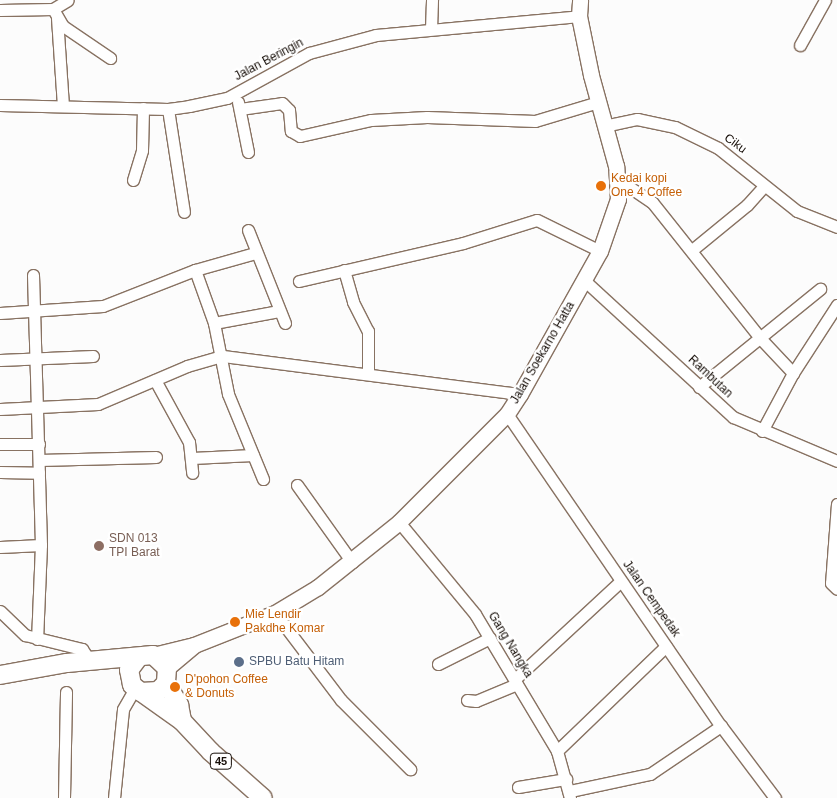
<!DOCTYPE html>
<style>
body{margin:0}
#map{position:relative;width:837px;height:798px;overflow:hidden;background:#fcfcfc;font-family:Helvetica,sans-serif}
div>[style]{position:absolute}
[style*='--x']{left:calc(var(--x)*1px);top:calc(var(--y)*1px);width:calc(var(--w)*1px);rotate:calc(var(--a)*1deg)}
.roads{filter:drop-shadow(1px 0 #887262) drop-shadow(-1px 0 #887262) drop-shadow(0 1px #887262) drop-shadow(0 -1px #887262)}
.minor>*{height:11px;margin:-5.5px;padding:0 5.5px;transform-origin:5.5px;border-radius:5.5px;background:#fff}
.major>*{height:15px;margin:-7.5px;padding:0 7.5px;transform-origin:7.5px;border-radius:7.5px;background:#fff}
.highway>*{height:18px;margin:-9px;padding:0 9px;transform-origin:9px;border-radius:9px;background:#fff}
.dots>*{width:14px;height:14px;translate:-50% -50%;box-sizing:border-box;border:2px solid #fff;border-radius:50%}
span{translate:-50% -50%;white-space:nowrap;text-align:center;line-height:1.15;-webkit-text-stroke:4.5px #fff;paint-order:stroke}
.shield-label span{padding:1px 4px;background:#fff;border:1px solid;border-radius:4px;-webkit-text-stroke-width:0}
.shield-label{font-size:11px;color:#170f09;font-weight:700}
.street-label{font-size:12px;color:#170f09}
.food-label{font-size:12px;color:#c56008}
.left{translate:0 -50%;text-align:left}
.education-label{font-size:12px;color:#785e54}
.service-label{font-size:12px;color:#4e5e75}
</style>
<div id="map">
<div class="roads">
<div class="minor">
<div style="--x:53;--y:9;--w:20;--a:60"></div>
<div style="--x:63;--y:26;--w:57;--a:34.2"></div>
<div style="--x:0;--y:10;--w:53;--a:-1.1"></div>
<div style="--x:53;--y:9;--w:17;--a:-31"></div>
<div style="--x:57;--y:18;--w:88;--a:86.1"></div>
<div style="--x:431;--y:29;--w:29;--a:-88"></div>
<div style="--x:800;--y:45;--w:51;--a:-60.9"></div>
<div style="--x:238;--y:102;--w:51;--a:78.7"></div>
<div style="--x:0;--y:105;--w:168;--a:1.4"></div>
<div style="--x:168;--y:109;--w:21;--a:-8"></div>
<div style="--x:189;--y:106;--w:39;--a:-12"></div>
<div style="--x:227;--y:98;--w:94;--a:-28.8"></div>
<div style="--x:309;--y:53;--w:69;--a:-15"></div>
<div style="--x:376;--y:35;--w:204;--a:-5.3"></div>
<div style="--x:168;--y:109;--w:104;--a:81.2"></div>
<div style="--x:240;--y:109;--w:42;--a:-8.1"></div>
<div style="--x:282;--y:103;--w:10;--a:45"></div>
<div style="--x:289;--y:110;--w:21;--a:85"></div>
<div style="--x:291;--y:131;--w:10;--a:29"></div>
<div style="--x:300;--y:136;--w:73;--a:-12.7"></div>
<div style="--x:371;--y:120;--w:56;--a:-3.1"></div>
<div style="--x:427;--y:117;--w:108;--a:2.1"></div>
<div style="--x:535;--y:121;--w:66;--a:-16.8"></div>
<div style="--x:604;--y:126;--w:34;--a:-12"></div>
<div style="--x:637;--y:119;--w:39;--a:12"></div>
<div style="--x:675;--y:127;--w:48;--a:26"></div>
<div style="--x:718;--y:148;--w:101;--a:38.6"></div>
<div style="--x:797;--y:211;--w:43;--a:21.8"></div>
<div style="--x:133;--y:180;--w:31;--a:-73"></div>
<div style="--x:142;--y:150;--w:42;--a:-88.6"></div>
<div style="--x:619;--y:180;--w:40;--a:34"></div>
<div style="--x:652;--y:202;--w:175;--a:51.5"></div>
<div style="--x:761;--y:339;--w:47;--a:46.7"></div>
<div style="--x:248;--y:230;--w:100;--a:68.3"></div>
<div style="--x:692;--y:250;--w:71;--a:-39.3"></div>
<div style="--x:747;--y:205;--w:24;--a:-48"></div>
<div style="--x:195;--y:270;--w:56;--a:70.3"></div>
<div style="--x:214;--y:323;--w:72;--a:78.8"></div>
<div style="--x:228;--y:394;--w:92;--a:67.6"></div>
<div style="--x:344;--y:270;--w:33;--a:74"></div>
<div style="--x:353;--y:302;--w:33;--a:63"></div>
<div style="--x:368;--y:331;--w:43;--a:90"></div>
<div style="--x:33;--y:275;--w:270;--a:88.3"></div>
<div style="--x:41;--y:545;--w:94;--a:92.4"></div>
<div style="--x:299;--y:281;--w:168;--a:-13"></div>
<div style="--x:463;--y:243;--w:77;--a:-17.3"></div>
<div style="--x:537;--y:220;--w:70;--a:26.2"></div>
<div style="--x:585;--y:281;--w:201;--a:42.6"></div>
<div style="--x:733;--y:417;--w:113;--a:22.9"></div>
<div style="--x:0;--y:313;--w:103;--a:-3.9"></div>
<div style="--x:103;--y:306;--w:99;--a:-21.4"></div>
<div style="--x:195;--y:270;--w:62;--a:-15.8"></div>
<div style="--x:214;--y:323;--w:66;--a:-10.5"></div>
<div style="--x:0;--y:360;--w:93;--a:-2.5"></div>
<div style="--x:155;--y:380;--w:71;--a:61.3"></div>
<div style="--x:189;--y:442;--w:31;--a:84"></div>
<div style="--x:699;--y:387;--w:156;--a:-39"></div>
<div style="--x:0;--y:409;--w:98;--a:-2.9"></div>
<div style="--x:98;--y:404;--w:97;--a:-23.1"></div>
<div style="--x:187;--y:366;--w:37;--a:-16"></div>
<div style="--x:223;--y:356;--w:299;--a:7.3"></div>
<div style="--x:507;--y:414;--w:378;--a:55.6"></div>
<div style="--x:721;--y:726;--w:90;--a:53.1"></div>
<div style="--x:762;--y:431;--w:66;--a:-61.9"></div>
<div style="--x:793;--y:373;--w:81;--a:-57.1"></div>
<div style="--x:0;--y:444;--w:39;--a:0"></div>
<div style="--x:192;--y:458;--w:61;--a:-2.8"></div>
<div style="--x:39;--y:460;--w:117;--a:-1.5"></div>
<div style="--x:0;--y:472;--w:39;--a:1"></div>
<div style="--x:297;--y:485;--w:95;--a:54.5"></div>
<div style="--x:837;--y:504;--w:79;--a:94.3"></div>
<div style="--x:831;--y:583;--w:8;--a:45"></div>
<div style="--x:399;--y:522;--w:119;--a:50.4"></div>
<div style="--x:475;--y:614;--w:160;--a:59.1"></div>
<div style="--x:557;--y:751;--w:49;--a:74.5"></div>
<div style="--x:0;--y:547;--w:41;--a:-2.8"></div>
<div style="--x:0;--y:611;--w:35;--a:44"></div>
<div style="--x:25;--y:635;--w:59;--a:13.8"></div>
<div style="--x:82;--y:649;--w:14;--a:56"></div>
<div style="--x:275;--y:613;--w:109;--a:52.8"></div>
<div style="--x:341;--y:700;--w:98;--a:45"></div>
<div style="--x:438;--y:664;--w:58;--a:-26.6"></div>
<div style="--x:515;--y:679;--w:144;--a:-42.8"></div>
<div style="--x:467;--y:700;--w:9;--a:6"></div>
<div style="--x:476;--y:701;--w:44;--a:-22.5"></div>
<div style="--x:557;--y:751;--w:151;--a:-43.9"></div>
<div style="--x:518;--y:787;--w:49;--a:-9.5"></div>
<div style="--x:570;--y:791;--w:82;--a:-12"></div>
<div style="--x:650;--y:774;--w:86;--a:-34.1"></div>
<div style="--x:64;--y:798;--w:106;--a:-88.9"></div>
<div style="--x:114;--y:798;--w:89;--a:-84.2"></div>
<div style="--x:123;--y:709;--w:24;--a:-60"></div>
</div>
<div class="major">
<div style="--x:153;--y:655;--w:42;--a:-13.7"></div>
<div style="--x:194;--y:645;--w:87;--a:-21.6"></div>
<div style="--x:275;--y:613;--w:50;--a:-31.2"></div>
<div style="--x:318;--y:587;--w:104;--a:-38.7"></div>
<div style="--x:399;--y:522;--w:153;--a:-45"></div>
<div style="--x:507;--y:414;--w:24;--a:-57"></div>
<div style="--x:520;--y:394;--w:164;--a:-60.8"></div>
<div style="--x:600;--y:251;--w:55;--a:-70.9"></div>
<div style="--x:618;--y:199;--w:33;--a:-93"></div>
<div style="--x:616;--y:166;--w:94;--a:-105.4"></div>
<div style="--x:591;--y:75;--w:60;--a:-101.5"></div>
<div style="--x:579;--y:16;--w:16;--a:-86"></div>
<div style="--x:167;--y:668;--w:35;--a:-40"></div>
</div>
<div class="highway">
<div style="--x:0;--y:675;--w:68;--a:-10.2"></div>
<div style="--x:67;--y:663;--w:86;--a:-5.3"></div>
<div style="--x:153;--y:655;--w:19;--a:43"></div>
<div style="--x:167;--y:668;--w:15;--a:94"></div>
<div style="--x:166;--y:683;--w:11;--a:135"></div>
<div style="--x:158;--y:691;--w:17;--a:177"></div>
<div style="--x:141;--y:692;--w:11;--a:-142"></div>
<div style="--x:132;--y:685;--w:15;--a:-101"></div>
<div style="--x:129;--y:670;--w:15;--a:-53"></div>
<div style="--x:166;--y:683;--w:26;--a:59"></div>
<div style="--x:179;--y:705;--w:16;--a:79"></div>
<div style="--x:141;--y:692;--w:50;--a:35.3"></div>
<div style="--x:182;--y:721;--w:42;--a:46.9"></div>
<div style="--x:211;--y:752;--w:69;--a:41.5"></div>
</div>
</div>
<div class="dots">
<div style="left:601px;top:186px;background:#e8710a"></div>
<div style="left:99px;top:546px;background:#8d6e63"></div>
<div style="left:235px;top:622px;background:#e8710a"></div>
<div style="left:239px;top:662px;background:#5c6f8a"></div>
<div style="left:175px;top:687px;background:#e8710a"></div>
</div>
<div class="shield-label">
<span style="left:221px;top:761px">45</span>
</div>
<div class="street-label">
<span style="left:269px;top:60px;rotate:-28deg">Jalan Beringin</span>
<span style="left:735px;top:144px;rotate:36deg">Ciku</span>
<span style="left:543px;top:353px;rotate:-60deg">Jalan Soekarno Hatta</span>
<span style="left:710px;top:377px;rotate:43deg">Rambutan</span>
<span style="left:651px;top:599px;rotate:55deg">Jalan Cempedak</span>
<span style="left:510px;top:645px;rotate:59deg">Gang Nangka</span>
</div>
<div class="food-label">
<span class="left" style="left:611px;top:186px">Kedai kopi<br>One 4 Coffee</span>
<span class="left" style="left:245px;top:622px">Mie Lendir<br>Pakdhe Komar</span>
<span class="left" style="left:185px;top:687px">D'pohon Coffee<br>&amp; Donuts</span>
</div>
<div class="education-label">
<span class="left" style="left:109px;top:546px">SDN 013<br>TPI Barat</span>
</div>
<div class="service-label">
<span class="left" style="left:249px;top:662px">SPBU Batu Hitam</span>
</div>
</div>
